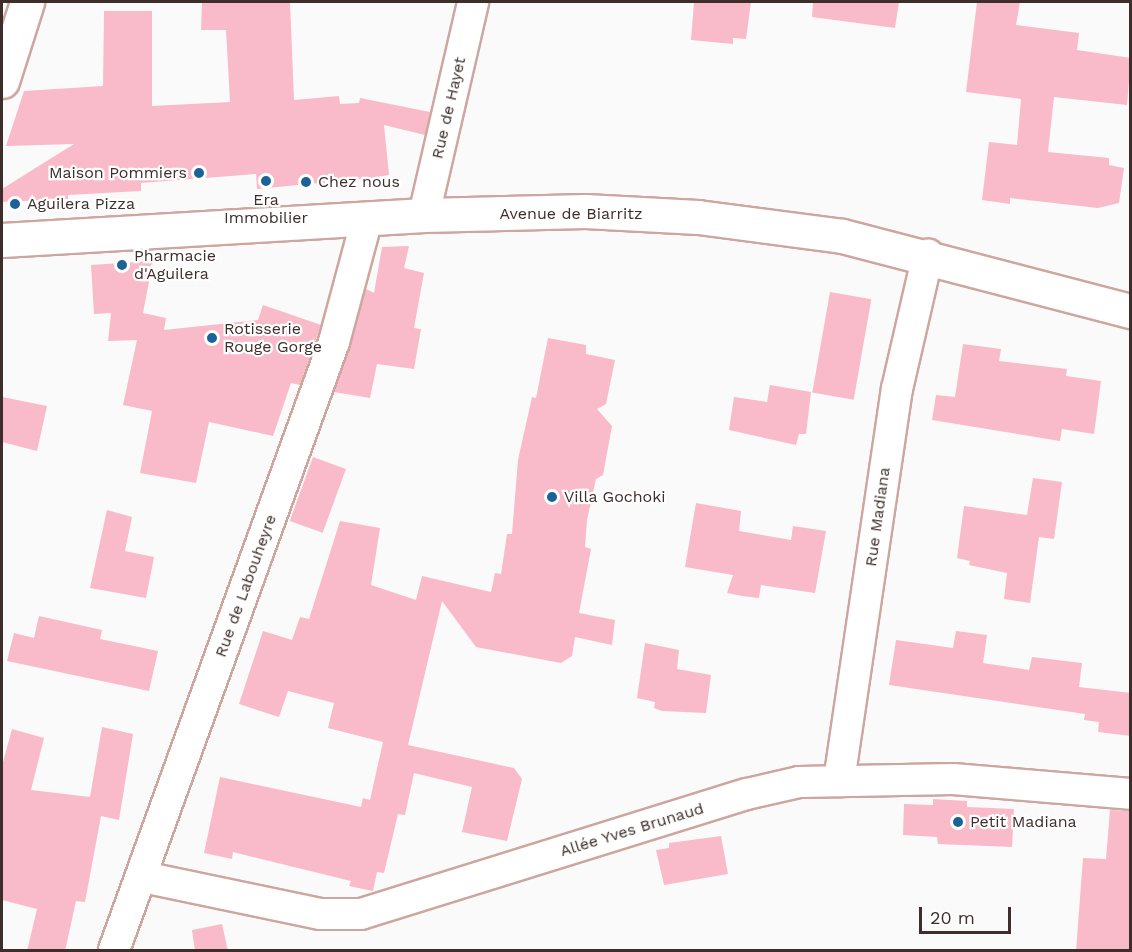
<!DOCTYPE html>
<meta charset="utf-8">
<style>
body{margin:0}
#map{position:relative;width:1132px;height:952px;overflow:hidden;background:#fafafa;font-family:"Work Sans",sans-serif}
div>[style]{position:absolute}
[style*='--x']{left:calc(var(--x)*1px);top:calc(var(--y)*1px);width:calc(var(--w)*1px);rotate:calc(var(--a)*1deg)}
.building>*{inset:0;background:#f9bac9;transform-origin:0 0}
.roads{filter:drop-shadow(2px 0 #cca69f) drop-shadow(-2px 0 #cca69f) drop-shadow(0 2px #cca69f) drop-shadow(0 -2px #cca69f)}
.minor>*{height:30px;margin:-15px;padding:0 15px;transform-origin:15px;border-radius:15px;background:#fff}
.tertiary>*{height:33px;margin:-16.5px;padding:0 16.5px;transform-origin:16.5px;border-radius:16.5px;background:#fff}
.secondary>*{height:33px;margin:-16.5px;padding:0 16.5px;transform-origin:16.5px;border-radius:16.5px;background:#fff}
.dots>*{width:16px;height:16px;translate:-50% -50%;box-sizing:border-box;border:3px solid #fff;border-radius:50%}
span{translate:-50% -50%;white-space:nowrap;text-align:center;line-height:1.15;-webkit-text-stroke:4.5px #fff;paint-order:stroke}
.street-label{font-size:16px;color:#3d2e2b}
.poi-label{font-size:16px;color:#3d2e2b}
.right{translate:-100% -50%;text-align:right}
.left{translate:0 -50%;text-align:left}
.frame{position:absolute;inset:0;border:3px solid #3d2e2b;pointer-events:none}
.scale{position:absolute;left:919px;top:907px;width:92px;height:27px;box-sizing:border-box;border:3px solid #3d2e2b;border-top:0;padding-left:8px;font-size:18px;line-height:21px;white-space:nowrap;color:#3d2e2b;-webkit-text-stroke:4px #fff;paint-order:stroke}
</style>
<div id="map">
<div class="building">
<div style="clip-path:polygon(202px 2px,290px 2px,294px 100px,339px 96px,340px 104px,359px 103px,360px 98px,430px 112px,425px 135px,384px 125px,389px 175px,370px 178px,257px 189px,256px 174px,141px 183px,141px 191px,68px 195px,68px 199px,2px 202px,2px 189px,74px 144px,6px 146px,24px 91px,103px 86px,104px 11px,152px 11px,152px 106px,230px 102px,226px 30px,201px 30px)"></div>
<div style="clip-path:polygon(694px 2px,751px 2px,746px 39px,733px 38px,733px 44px,691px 40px)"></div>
<div style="clip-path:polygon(813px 2px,899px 2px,895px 28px,812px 17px)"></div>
<div style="clip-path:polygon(977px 2px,1020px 2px,1016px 25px,1079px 33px,1077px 50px,1131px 58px,1127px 105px,1054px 97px,1048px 152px,1109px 158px,1109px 165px,1124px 168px,1119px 203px,1098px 208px,1010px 198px,1010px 204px,982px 200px,989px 142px,1017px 145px,1021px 99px,966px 92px)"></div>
<div style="clip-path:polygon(409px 246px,404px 268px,424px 273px,414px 328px,421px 329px,414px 369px,377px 364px,370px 398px,334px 392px,366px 289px,374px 293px,382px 247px)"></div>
<div style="clip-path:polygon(153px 261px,143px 313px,166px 318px,164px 330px,258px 320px,263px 305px,321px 325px,300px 385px,291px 383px,273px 436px,209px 422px,196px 483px,140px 473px,152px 411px,123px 405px,137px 340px,108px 341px,111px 313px,94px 314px,91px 265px)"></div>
<div style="left:830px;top:292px;width:42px;height:102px;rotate:10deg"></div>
<div style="clip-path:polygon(548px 338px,586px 345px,586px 354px,615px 360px,606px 404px,597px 409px,612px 426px,603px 475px,596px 479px,587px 520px,585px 547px,591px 549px,579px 613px,615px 620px,612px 645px,575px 637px,572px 656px,561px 663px,476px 647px,442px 601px,408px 745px,514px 768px,522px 779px,507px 841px,462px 832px,472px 787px,414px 773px,405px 815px,398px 814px,384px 873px,377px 872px,373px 891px,349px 886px,351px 881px,233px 852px,232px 859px,204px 853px,220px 777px,361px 807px,363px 798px,370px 800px,383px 742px,328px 728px,334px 703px,288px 691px,279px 717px,239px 704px,263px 631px,292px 640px,300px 617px,309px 619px,340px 521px,380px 528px,371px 585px,416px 600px,422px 576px,491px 592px,495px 573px,501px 574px,507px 534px,512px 534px,518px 460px,532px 397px,536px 398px)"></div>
<div style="clip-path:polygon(963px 344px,1001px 349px,999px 361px,1067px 369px,1066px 376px,1101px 381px,1094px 434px,1062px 429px,1060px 441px,932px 420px,936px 395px,955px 397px)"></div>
<div style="clip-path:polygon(770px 385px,811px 392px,806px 434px,799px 434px,796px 445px,729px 430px,734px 397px,767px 402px)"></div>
<div style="clip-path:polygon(2px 397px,47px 406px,37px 451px,2px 442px)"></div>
<div style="left:313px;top:457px;width:35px;height:68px;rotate:20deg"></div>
<div style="clip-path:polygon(1033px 478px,1062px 482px,1054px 539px,1039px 537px,1030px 603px,1004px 599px,1007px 573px,969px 565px,970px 561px,957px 558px,964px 506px,1027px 515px)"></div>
<div style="clip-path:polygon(696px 503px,741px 511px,739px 531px,791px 540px,793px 526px,826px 531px,815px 593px,761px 585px,759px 598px,742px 596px,727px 593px,733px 575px,685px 567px)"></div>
<div style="clip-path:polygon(107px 510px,132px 517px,125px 551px,154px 557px,146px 598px,90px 588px)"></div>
<div style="clip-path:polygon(39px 616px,102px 630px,100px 639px,158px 651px,149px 691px,7px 661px,14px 633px,34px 638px)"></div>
<div style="clip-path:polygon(956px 631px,987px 635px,983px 663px,1029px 670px,1032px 657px,1082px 663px,1079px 687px,1131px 693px,1131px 736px,1098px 732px,1099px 722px,1084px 720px,1085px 714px,889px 685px,896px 640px,953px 648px)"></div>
<div style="clip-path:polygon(645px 643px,679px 650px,677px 669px,711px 675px,706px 713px,662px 711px,654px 708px,655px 702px,637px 698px)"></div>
<div style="clip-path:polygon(102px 727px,133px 734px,119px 820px,101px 816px,85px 902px,76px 901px,65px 951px,27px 951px,37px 909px,2px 900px,2px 766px,12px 729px,44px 738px,31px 790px,90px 797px)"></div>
<div style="clip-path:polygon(933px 799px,967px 801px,967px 807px,1014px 809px,1012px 847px,938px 844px,937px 837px,903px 835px,904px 804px,933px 805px)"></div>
<div style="clip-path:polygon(1110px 810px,1131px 811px,1131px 951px,1076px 951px,1083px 858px,1106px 859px)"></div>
<div style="clip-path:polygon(721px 836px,728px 874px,664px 885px,656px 850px,669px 848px,669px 843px)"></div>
<div style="clip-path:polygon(222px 924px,228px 951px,195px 951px,192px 930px)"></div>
</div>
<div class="roads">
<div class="minor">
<div style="--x:424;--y:215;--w:219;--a:-77"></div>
<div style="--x:839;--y:781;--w:396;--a:-81.6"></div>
<div style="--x:897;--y:389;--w:138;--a:-77"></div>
<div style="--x:143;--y:877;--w:181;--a:11.8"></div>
<div style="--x:320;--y:914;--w:41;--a:0"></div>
<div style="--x:361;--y:914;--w:404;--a:-17.3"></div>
<div style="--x:747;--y:794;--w:53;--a:-13"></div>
<div style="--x:799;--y:782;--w:154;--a:-1.1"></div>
<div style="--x:953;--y:779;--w:178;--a:4.8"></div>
<div style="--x:114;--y:950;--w:647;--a:-70.11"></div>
<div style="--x:334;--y:342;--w:127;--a:-75"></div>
</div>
<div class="tertiary">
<div style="--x:2;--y:81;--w:83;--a:-72.4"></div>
</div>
<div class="secondary">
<div style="--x:2;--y:240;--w:423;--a:-3.4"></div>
<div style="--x:424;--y:215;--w:161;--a:-1.4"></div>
<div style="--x:585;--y:211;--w:113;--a:3"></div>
<div style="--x:698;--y:217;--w:145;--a:7.5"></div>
<div style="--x:842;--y:236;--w:298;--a:14.6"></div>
</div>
</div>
<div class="dots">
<div style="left:199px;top:173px;background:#1b6397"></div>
<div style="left:266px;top:181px;background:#1b6397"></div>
<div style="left:306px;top:182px;background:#1b6397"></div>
<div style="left:15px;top:204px;background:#1b6397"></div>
<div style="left:122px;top:265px;background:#1b6397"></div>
<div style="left:212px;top:338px;background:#1b6397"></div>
<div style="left:552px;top:497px;background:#1b6397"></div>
<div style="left:958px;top:822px;background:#1b6397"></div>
</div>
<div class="street-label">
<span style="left:449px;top:108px;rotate:-77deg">Rue de Hayet</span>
<span style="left:571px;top:214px">Avenue de Biarritz</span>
<span style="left:878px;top:517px;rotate:-82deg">Rue Madiana</span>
<span style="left:246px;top:586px;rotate:-70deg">Rue de Labouheyre</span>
<span style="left:632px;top:830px;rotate:-17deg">Allée Yves Brunaud</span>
</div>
<div class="poi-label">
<span class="right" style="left:187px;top:173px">Maison Pommiers</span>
<span class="left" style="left:318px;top:182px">Chez nous</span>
<span style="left:266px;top:209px">Era<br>Immobilier</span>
<span class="left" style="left:27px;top:204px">Aguilera Pizza</span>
<span class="left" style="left:134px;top:265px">Pharmacie<br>d'Aguilera</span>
<span class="left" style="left:224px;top:338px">Rotisserie<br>Rouge Gorge</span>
<span class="left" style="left:564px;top:497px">Villa Gochoki</span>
<span class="left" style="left:970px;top:822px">Petit Madiana</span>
</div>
<div class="frame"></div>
<div class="scale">20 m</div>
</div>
